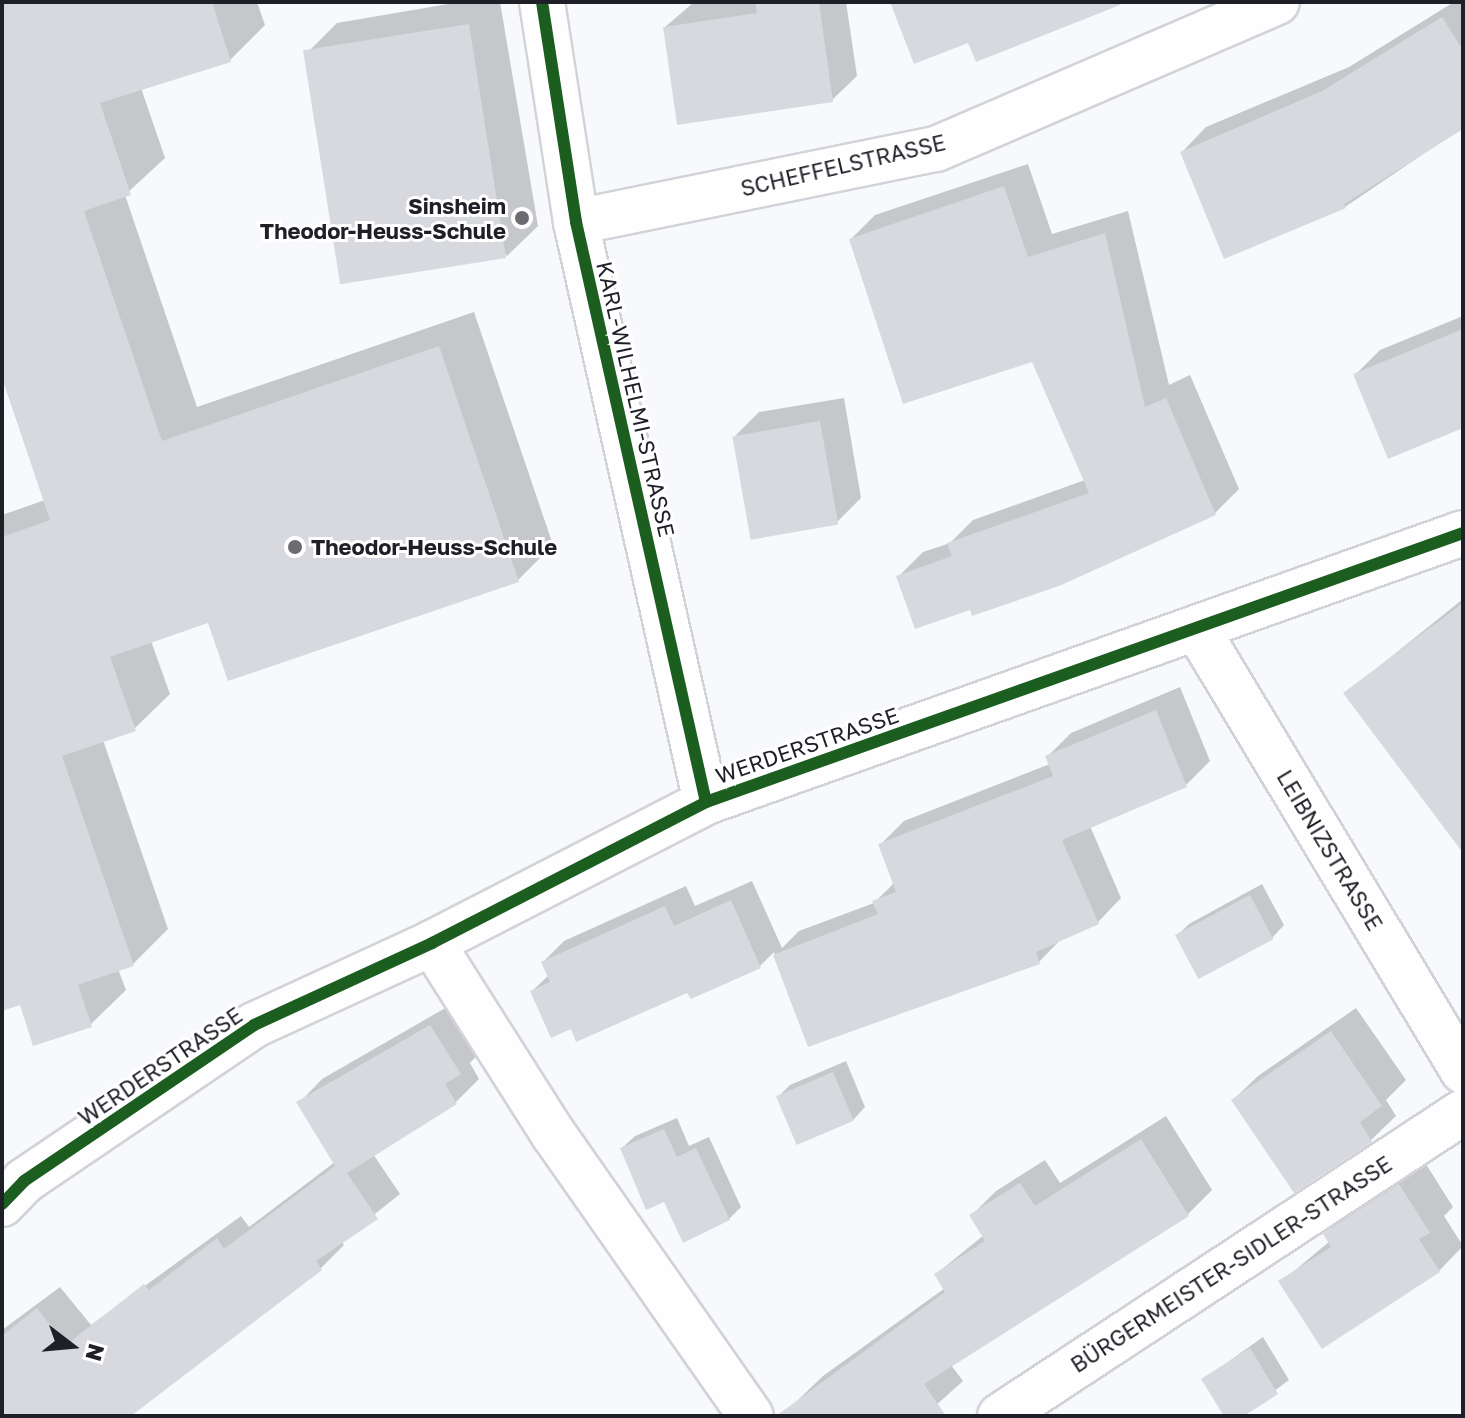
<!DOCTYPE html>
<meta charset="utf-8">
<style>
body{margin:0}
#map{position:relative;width:1465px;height:1418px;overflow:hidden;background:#f8f9fd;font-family:"Golos Text",sans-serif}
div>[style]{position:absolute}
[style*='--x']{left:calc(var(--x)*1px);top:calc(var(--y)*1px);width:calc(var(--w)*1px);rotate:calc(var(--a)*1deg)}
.shadow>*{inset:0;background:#0003}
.building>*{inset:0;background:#d7d9de;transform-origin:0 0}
.roads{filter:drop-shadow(2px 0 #d2d3d8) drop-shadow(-2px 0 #d2d3d8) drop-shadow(0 2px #d2d3d8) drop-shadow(0 -2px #d2d3d8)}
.minor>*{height:44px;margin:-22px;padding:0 22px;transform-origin:22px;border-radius:22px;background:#fefeff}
.cycleway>*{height:12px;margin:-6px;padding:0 6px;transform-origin:6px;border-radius:6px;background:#1b5e20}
.dots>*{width:22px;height:22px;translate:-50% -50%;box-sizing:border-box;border:4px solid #fff;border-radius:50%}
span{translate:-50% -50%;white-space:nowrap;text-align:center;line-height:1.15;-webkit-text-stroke:6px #fff;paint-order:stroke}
.street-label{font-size:22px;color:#1f2027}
.poi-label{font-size:22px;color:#1f2027;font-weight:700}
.right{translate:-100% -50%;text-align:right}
.left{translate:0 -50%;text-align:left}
.frame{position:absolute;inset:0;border:4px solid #1f2027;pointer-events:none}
.north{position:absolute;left:32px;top:1306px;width:80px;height:80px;-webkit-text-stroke:6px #fff;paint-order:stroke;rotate:106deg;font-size:22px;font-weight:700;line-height:32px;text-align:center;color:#1f2027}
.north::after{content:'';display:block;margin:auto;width:28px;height:36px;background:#1f2027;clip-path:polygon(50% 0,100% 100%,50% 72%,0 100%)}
</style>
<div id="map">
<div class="shadow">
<div style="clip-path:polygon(2px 2px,257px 2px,265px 25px,230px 60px,141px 88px,165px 158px,125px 195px,197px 407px,474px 312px,553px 545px,518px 580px,210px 621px,151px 641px,170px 694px,134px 729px,103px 740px,168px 929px,133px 964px,118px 969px,126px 990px,90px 1025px,21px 1002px,2px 1008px,2px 515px,45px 500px,2px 372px)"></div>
<div style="clip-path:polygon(460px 2px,500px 2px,538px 226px,507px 256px,306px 54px,337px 23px)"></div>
<div style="clip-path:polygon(694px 2px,846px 2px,857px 76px,832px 100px,665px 27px)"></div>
<div style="clip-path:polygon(1454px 2px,1463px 2px,1463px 127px,1345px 207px,1182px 152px,1206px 127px,1349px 67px)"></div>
<div style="clip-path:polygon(1028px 164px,1052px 234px,1128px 211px,1169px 385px,1190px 375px,1239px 489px,1215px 513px,971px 607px,899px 576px,923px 552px,950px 543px,973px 520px,1085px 480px,1033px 359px,851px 239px,875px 215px)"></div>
<div style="clip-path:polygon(1463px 316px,1463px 426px,1355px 375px,1380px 350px)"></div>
<div style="clip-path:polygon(844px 398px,861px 498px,837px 522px,734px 437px,759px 412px)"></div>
<div style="clip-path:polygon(1463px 599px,1463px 849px,1346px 693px)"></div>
<div style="clip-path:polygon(1180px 687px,1210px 761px,1186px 785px,1090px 826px,1121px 898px,1098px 922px,1063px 937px,1039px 962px,809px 1045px,774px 952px,760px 966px,572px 1027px,532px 991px,549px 975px,543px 962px,564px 941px,686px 886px,695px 906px,752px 881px,782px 948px,799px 931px,874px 903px,895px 882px,880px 845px,904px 821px,1050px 764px,1047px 757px,1071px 733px)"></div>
<div style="clip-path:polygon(1262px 884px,1284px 925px,1272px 938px,1177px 936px,1189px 924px)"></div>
<div style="clip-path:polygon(454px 1003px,483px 1049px,470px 1063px,479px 1079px,456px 1102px,373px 1154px,400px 1194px,341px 1241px,344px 1245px,321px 1268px,137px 1409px,2px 1416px,2px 1330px,60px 1287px,91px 1325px,241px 1216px,249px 1227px,335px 1162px,299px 1103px,322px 1079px)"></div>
<div style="clip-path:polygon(1356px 1008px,1406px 1080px,1386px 1100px,1396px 1116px,1371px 1140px,1295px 1190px,1233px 1100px,1258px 1076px)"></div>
<div style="clip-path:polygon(846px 1061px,865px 1107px,853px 1120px,778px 1097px,790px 1085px)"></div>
<div style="clip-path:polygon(1166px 1116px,1212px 1190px,1187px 1215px,951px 1365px,963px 1381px,924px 1416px,810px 1416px,798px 1400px,823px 1376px,945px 1288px,936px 1274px,984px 1235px,972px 1215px,996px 1191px,1045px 1160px,1060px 1183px)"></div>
<div style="clip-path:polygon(677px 1118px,689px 1146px,709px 1137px,741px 1207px,729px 1219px,665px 1200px,622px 1148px,635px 1136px)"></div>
<div style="clip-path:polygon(1424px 1161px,1453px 1207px,1444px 1216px,1463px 1246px,1439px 1271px,1281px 1282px,1330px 1241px,1325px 1234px,1350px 1210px)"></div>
<div style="clip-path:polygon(1263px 1337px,1289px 1380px,1240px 1416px,1227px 1416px,1204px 1379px)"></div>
</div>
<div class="building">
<div style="clip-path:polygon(2px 2px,212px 2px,231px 62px,100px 103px,131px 195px,84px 211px,162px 441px,439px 346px,519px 582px,228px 681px,208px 623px,110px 657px,136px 731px,62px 756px,134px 966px,78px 985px,92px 1027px,33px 1046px,20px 1005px,2px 1011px,2px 537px,50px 520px,2px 378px)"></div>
<div style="clip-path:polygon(755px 2px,819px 2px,833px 102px,677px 125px,663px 27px,757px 13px)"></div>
<div style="clip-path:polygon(890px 2px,1120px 2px,1120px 5px,976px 62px,968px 43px,914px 64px)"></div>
<div style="clip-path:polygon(1442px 17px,1463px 50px,1463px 129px,1344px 204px,1346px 208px,1224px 259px,1180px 152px,1322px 91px)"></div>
<div style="left:469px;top:24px;width:237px;height:168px;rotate:81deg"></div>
<div style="clip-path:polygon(1004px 186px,1028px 257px,1105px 233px,1145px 407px,1166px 398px,1216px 515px,1059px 586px,972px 616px,970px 610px,915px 629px,896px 576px,952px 556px,947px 543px,1089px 493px,1032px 362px,903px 404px,849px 239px)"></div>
<div style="clip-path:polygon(1463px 329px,1463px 428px,1388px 459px,1353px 374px)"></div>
<div style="left:820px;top:421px;width:105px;height:89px;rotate:80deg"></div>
<div style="clip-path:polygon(1463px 603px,1463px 853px,1343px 693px)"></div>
<div style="clip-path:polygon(1156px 710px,1187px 787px,1062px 840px,1099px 924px,1036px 952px,1040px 964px,808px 1047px,773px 955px,878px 914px,872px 901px,896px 892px,878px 844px,1053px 776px,1045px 756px)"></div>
<div style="left:1250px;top:895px;width:50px;height:85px;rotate:62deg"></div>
<div style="clip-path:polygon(731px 900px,761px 968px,691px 999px,687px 993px,576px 1042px,571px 1029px,551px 1038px,530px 991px,550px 982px,541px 962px,665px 906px,674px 926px)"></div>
<div style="clip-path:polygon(430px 1025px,461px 1074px,445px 1084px,457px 1104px,347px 1173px,378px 1219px,316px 1261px,322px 1270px,131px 1416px,2px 1416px,2px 1336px,37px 1308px,66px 1345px,144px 1284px,149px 1290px,217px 1238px,224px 1249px,335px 1166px,296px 1102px)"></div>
<div style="clip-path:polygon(1331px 1031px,1382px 1106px,1360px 1122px,1372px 1142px,1294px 1193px,1231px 1100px)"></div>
<div style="left:833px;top:1072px;width:53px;height:62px;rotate:67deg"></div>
<div style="clip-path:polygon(664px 1129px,677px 1157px,696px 1148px,730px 1220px,683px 1243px,664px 1202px,646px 1210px,620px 1148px)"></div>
<div style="clip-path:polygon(1141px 1139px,1189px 1216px,924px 1384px,946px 1416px,776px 1416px,945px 1292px,934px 1274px,985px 1241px,969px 1215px,1020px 1183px,1035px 1206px)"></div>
<div style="clip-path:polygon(1399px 1184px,1430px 1233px,1419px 1239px,1440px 1272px,1322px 1349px,1278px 1281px,1331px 1247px,1323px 1234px)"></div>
<div style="clip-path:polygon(1250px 1348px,1278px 1394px,1244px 1416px,1224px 1416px,1201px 1379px)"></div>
</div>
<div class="roads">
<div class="minor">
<div style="--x:542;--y:2;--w:223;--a:81.2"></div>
<div style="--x:576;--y:222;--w:594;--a:77.37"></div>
<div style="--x:576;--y:222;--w:367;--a:-11.5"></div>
<div style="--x:936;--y:149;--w:371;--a:-23.3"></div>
<div style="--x:1197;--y:629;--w:516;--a:58.96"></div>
<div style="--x:432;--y:943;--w:227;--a:57.6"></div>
<div style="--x:554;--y:1135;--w:343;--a:55"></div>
<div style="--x:2;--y:1204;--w:32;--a:-46"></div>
<div style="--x:24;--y:1181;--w:278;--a:-34.1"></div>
<div style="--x:254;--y:1025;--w:196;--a:-24.7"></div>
<div style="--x:432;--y:943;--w:308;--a:-27.2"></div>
<div style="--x:706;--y:802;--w:803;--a:-19.56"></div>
<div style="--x:1000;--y:1416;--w:554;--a:-33.29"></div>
</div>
</div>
<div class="cycleway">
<div style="--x:542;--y:2;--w:223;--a:81.2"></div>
<div style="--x:576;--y:222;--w:594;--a:77.37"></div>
<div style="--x:2;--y:1204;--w:32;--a:-46"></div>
<div style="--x:24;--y:1181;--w:278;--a:-34.1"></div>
<div style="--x:254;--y:1025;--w:196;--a:-24.7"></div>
<div style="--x:432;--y:943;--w:308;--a:-27.2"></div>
<div style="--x:706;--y:802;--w:803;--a:-19.56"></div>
</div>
<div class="dots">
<div style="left:522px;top:218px;background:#6b6c72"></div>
<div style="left:295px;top:547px;background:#6b6c72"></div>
</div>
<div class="street-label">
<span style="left:843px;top:165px;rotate:-13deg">SCHEFFELSTRASSE</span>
<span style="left:636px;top:399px;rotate:77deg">KARL-WILHELMI-STRASSE</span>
<span style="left:807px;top:745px;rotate:-19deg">WERDERSTRASSE</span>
<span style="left:1330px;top:850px;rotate:59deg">LEIBNIZSTRASSE</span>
<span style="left:160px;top:1066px;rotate:-34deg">WERDERSTRASSE</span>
<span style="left:1231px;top:1264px;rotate:-33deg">BÜRGERMEISTER-SIDLER-STRASSE</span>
</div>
<div class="poi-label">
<span class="right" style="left:506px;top:218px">Sinsheim<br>Theodor-Heuss-Schule</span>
<span class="left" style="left:311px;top:547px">Theodor-Heuss-Schule</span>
</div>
<div class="frame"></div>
<div class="north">N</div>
</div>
